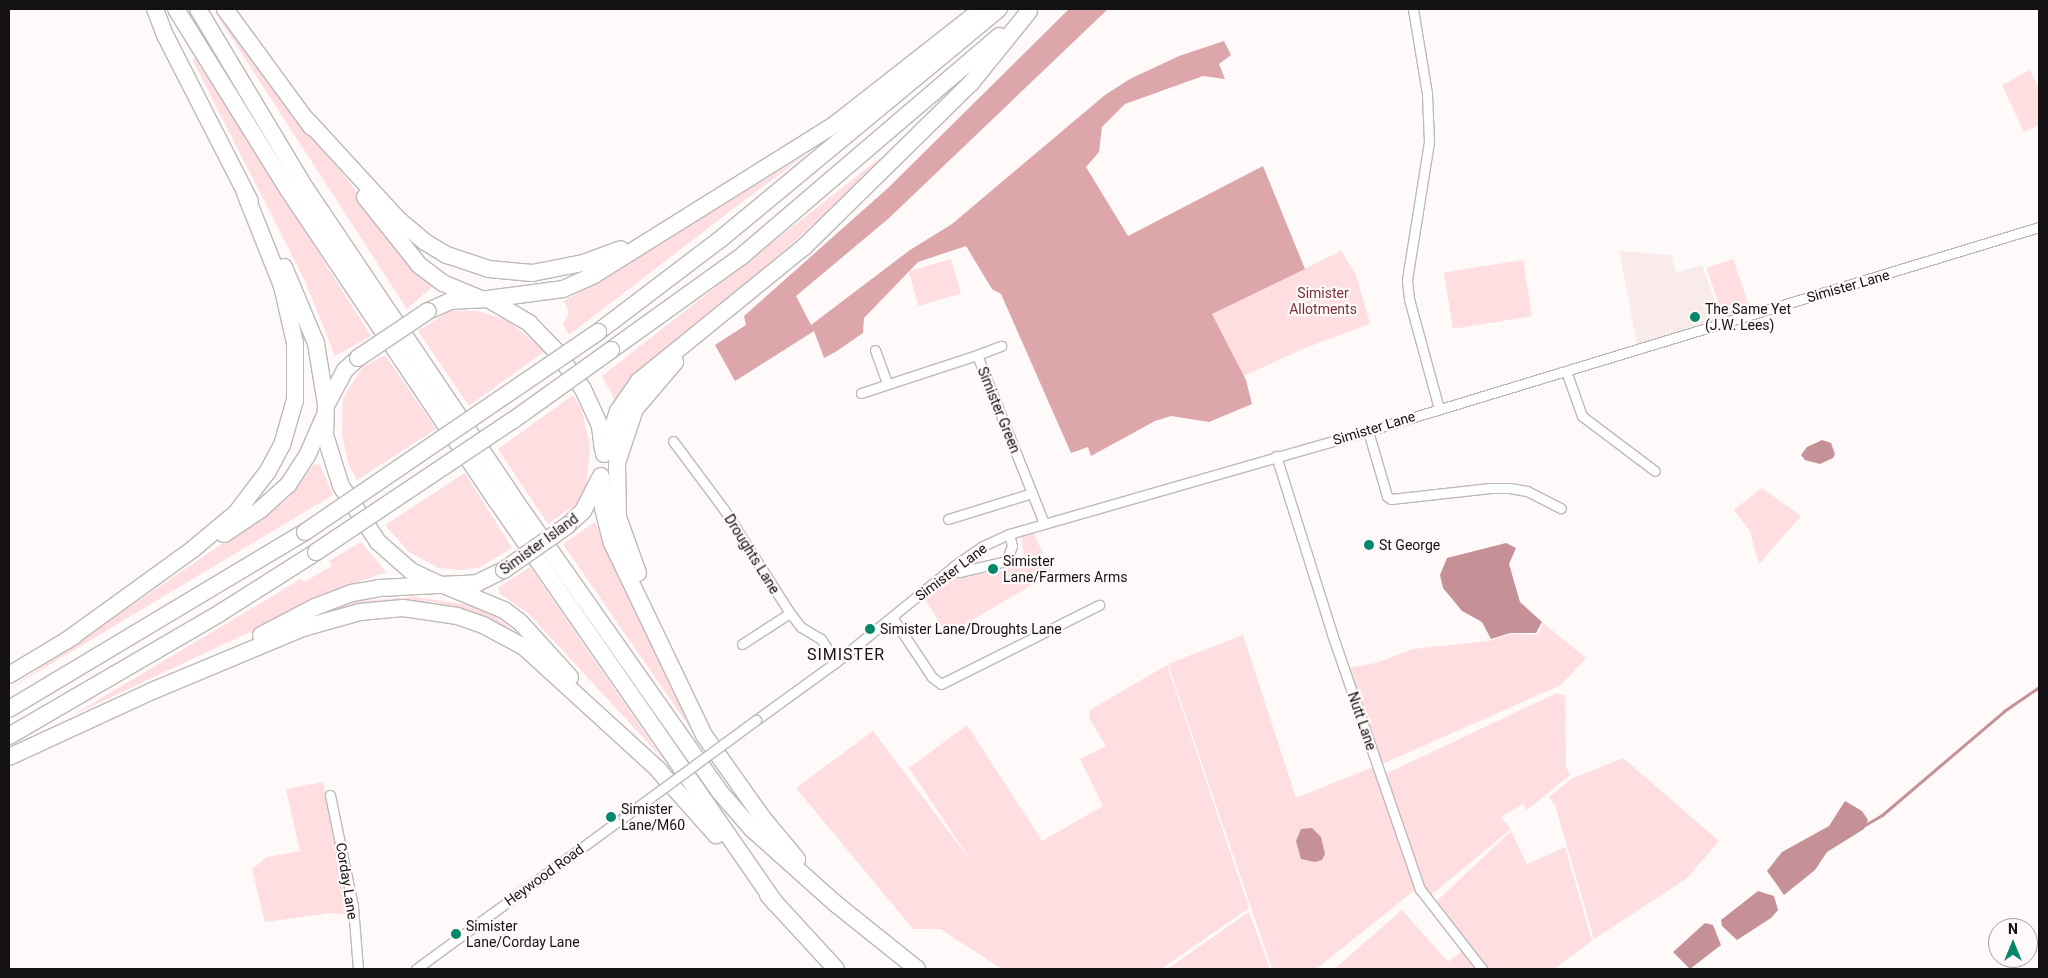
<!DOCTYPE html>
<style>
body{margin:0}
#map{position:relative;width:2048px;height:978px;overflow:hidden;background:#fff9fa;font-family:Roboto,sans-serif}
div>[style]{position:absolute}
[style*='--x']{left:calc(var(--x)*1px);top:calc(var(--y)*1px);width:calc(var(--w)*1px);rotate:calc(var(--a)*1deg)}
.built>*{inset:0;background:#f9eaeb}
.green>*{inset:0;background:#ffdee1;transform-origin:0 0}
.forest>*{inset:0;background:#dca6aa}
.water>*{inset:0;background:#c69196}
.stream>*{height:3px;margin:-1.5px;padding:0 1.5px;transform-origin:1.5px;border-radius:1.5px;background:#c69196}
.roads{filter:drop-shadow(1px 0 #beb9b9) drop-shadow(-1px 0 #beb9b9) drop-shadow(0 1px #beb9b9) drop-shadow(0 -1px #beb9b9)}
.street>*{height:9px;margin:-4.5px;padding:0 4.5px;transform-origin:4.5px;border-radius:4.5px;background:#fff}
.highway>*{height:16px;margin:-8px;padding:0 8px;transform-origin:8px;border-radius:8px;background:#fff}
.bridges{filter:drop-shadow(1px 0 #beb9b9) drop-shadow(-1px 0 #beb9b9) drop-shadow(0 1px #beb9b9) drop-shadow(0 -1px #beb9b9)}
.street-bridge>*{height:9px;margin:-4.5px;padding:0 4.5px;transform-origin:4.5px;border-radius:4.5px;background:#fff}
.highway-bridge>*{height:16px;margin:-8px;padding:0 8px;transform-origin:8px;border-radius:8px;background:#fff}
.dots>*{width:14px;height:14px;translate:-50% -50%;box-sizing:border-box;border:2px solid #fff9fa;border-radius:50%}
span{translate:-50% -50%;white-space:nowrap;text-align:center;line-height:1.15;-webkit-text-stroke:4.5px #fff9fa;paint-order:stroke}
.street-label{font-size:14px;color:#131111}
.park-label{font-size:14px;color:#76333d}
.poi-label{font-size:14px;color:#131111}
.left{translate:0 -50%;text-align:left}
.quarter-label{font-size:16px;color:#131111;letter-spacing:1px}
.frame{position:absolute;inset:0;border:10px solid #131111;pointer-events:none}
.north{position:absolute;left:1988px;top:918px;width:50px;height:50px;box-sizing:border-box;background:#fff9fa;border:1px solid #a19c9d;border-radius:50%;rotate:0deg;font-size:14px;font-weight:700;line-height:20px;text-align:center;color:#131111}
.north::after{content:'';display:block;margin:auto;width:18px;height:22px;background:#04876a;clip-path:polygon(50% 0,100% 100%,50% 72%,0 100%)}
</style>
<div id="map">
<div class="built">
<div style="clip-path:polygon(1619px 251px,1671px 255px,1676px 273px,1702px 265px,1722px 321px,1637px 344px)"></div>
</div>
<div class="green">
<div style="clip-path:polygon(213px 9px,424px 277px,435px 284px,407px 309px)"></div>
<div style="clip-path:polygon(195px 58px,371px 336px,335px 356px,305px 281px,193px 61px)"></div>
<div style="clip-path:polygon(2030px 70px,2039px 89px,2039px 125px,2024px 132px,2002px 85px)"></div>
<div style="clip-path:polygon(807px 154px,746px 199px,569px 335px,563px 325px,569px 312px,564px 301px)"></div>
<div style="clip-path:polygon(880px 158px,884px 162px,741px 289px,638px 371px,615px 400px,602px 376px)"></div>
<div style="clip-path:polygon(1341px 251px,1356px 275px,1370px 324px,1307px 347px,1244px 376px,1212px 314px)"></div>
<div style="left:951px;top:259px;width:36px;height:44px;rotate:74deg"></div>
<div style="left:1733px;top:259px;width:54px;height:28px;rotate:71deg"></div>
<div style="left:1523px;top:260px;width:57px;height:80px;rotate:81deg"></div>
<div style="clip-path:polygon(449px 311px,477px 311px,507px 320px,545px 351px,469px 406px,418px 331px)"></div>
<div style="clip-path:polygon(385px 355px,436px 429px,357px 480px,348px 463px,342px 434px,343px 398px,363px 367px)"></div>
<div style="clip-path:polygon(573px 395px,582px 410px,590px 447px,586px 489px,578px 503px,548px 524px,498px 449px)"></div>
<div style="clip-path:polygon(314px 464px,320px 465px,333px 495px,9px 689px,288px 499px)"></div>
<div style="clip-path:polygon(465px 473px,512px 548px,478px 568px,460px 570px,439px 568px,409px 552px,385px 525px)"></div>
<div style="clip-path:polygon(1762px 488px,1801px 516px,1759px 564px,1750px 531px,1734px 510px)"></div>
<div style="clip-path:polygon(595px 522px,669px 681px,704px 748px,563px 544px)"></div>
<div style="clip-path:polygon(1033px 532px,1052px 573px,947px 635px,925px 599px,959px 576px,1003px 571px,1016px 565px,1024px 554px,1021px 536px)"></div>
<div style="clip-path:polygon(361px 542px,386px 572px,345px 587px,71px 716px,301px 579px,304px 582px,332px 566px,329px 561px)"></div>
<div style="clip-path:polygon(530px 567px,662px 758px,529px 614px,499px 593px,499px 587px)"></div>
<div style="clip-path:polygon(415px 597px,469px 605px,490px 612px,520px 636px,471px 612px,433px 602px,385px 601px,310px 621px,308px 617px,359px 601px)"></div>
<div style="clip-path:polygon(1543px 623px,1586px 658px,1561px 685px,1382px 764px,1349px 668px,1376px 663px,1413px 649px,1489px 641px,1510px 634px,1538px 635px)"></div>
<div style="clip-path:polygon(1243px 635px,1296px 798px,1373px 767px,1416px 889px,1316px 969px,1272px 969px,1168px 664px)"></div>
<div style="clip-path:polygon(1167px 665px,1249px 908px,1161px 969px,1002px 969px,940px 929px,913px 929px,796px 788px,873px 731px,974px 865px,909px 768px,967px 725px,1042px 841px,1103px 806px,1080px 759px,1106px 746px,1089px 718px,1090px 710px)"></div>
<div style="clip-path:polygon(1557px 693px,1565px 696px,1566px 767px,1570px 775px,1527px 810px,1523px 804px,1501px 817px,1511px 829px,1431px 895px,1419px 877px,1383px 775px)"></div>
<div style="clip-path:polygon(1623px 758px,1719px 841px,1687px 878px,1594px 939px,1555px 805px,1549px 797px,1571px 779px)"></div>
<div style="clip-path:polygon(323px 782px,350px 915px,331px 913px,265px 922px,252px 869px,267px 857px,300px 851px,286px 789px)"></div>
<div style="clip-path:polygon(1511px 831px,1527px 864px,1565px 847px,1592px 941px,1554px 969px,1489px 969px,1437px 901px)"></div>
<div style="clip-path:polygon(1402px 910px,1448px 962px,1462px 951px,1475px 969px,1334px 969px)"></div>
<div style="clip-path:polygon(1249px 912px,1270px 969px,1167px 969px)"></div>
</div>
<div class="forest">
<div style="clip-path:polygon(1069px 9px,1108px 9px,888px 219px,796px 296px,811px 325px,910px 250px,952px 224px,1105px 95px,1130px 79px,1179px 56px,1224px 41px,1231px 55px,1219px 64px,1225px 79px,1203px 76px,1125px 104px,1102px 127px,1099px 152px,1086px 167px,1128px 236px,1263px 166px,1305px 269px,1212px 314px,1246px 380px,1252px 404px,1209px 422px,1171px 416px,1155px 421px,1091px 456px,1088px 447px,1071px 453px,1001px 294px,992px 289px,966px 246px,918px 262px,864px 318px,863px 333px,837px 351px,824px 358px,814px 331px,735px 381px,715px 345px,746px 325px,744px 316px,888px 188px)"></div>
</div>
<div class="water">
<div style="clip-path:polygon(1822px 440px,1831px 443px,1835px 454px,1833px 458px,1820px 464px,1805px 460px,1801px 455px,1807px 447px)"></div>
<div style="clip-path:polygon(1506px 543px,1516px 548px,1509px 564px,1520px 602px,1542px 622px,1536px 633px,1510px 633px,1491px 639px,1482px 622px,1462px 611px,1443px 588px,1440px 575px,1447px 558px)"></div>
<div style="clip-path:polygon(1845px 801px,1862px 811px,1868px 820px,1864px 829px,1827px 852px,1815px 870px,1784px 895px,1767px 871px,1782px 852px,1829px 826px)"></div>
<div style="clip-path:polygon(1312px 828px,1321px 837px,1325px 854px,1322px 860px,1315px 862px,1301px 859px,1296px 841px,1301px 829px)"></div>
<div style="clip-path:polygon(1758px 891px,1774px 896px,1778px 910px,1771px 918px,1737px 940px,1722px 926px,1721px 920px)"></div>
<div style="clip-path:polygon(1705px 923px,1713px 925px,1721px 945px,1690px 969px,1673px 952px)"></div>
</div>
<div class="stream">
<div style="--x:1863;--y:826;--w:22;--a:-30"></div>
<div style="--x:1882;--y:815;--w:160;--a:-40.4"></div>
<div style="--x:2004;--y:711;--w:42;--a:-34.4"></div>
</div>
<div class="roads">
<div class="street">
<div style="--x:1413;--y:9;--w:86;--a:80.6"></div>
<div style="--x:1427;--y:94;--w:48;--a:87.6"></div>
<div style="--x:1429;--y:142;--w:140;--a:99.1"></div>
<div style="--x:1407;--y:280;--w:19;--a:84"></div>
<div style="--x:1409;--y:299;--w:114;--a:74.7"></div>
<div style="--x:875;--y:350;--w:35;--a:70"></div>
<div style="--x:977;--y:355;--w:26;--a:-21"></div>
<div style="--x:1566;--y:371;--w:48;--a:70.4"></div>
<div style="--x:1582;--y:416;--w:91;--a:37"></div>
<div style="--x:861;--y:393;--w:122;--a:-18.1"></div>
<div style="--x:977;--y:355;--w:181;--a:68.3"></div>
<div style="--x:1368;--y:431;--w:68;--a:73.7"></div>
<div style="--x:1387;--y:496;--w:5;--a:37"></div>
<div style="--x:1391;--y:499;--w:100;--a:-6.3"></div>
<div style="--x:1490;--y:488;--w:20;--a:0"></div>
<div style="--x:1510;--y:488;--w:17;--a:10"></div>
<div style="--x:1527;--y:491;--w:38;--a:27"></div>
<div style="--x:673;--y:441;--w:84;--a:53.3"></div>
<div style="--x:723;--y:508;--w:125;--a:57.5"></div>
<div style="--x:790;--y:613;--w:18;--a:52"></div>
<div style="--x:801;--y:627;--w:23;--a:31"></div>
<div style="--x:821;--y:639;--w:27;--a:57"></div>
<div style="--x:1276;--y:456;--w:187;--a:72.5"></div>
<div style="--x:1332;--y:634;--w:270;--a:71"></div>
<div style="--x:1420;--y:889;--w:101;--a:52.2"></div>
<div style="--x:948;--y:519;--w:88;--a:-17.2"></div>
<div style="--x:954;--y:566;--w:8;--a:50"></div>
<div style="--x:959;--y:572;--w:48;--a:-13.2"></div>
<div style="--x:1006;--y:561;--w:16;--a:-68"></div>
<div style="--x:1012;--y:546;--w:12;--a:-104"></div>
<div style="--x:892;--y:617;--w:72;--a:56.3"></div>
<div style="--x:932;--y:677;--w:11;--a:38"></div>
<div style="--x:941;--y:684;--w:177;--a:-26.6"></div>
<div style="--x:742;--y:644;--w:57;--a:-32.9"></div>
<div style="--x:756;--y:720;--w:99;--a:-35.9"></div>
<div style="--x:836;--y:662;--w:152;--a:-39.1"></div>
<div style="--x:954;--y:566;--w:35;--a:-35"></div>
<div style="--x:983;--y:546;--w:29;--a:-25"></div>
<div style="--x:1009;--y:534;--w:373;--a:-16"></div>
<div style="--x:1368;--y:431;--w:701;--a:-16.91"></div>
<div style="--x:330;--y:795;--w:113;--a:78.3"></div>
<div style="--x:353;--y:906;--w:63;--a:85.5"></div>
<div style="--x:416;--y:969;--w:258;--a:-36.2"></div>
</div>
<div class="highway">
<div style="--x:155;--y:9;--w:30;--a:69"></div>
<div style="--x:166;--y:37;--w:184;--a:62.9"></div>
<div style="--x:176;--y:9;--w:214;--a:58.2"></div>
<div style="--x:289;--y:191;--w:372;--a:56.2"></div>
<div style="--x:496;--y:500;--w:490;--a:55.3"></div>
<div style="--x:198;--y:9;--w:203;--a:59.1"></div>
<div style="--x:302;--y:183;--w:377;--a:56.1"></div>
<div style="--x:512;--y:496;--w:360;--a:54.9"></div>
<div style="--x:719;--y:791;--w:50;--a:49"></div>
<div style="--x:752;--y:829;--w:113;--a:41.8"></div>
<div style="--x:836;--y:904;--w:104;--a:38.7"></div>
<div style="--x:225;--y:9;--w:147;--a:53.8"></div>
<div style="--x:307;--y:120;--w:137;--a:47.4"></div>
<div style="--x:400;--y:221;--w:33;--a:40"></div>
<div style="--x:425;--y:242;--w:26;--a:31"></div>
<div style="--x:447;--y:255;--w:44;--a:18.4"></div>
<div style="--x:489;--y:269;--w:43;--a:5.3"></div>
<div style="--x:532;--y:273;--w:52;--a:-11.1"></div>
<div style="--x:583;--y:263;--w:40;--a:-20.2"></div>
<div style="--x:365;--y:197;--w:87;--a:51.5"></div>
<div style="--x:419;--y:265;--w:30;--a:37"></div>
<div style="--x:443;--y:283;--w:39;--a:23"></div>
<div style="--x:284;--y:267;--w:82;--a:67.2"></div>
<div style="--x:316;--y:343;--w:63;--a:80.8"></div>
<div style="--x:488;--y:299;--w:76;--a:-7.6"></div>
<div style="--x:563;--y:289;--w:34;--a:-24"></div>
<div style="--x:594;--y:275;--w:283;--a:-32"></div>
<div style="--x:834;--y:125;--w:188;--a:-38.1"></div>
<div style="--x:428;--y:311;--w:24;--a:-24"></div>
<div style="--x:450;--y:301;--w:38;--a:-3"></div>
<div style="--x:488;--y:299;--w:48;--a:30.3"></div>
<div style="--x:529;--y:323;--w:37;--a:46"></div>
<div style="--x:555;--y:350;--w:48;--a:54.3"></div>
<div style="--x:583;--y:389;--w:41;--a:65.3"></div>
<div style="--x:600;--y:426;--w:23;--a:83"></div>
<div style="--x:598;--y:332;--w:157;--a:-37.2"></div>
<div style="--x:723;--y:237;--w:358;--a:-39.6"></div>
<div style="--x:611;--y:350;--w:163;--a:-35.7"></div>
<div style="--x:743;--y:255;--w:337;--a:-40.5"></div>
<div style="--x:358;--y:358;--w:18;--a:137"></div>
<div style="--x:345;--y:370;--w:40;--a:118"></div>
<div style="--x:326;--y:405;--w:30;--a:92"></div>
<div style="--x:325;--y:435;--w:53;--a:72.6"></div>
<div style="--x:341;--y:486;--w:67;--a:56.5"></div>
<div style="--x:378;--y:542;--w:44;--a:41.3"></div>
<div style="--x:411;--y:571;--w:33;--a:25"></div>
<div style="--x:441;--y:585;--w:36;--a:-3"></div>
<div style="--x:477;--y:583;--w:30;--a:-26"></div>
<div style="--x:604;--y:454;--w:45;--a:-72"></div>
<div style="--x:618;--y:411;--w:37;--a:-55"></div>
<div style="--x:639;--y:381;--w:213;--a:-39.1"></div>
<div style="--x:804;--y:247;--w:234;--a:-44.5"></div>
<div style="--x:971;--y:83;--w:92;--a:-51.1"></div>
<div style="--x:601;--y:476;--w:32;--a:86"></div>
<div style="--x:603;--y:508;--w:36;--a:76"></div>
<div style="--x:612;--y:543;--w:213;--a:64.4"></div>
<div style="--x:704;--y:735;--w:100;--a:54.7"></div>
<div style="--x:762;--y:817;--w:55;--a:50.2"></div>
<div style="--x:568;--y:525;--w:21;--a:-43"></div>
<div style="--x:583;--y:511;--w:37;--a:-63"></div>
<div style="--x:224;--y:534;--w:43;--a:-33.7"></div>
<div style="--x:260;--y:510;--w:38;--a:-42"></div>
<div style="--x:288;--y:485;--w:35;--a:-57"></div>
<div style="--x:307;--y:456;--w:43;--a:-66.4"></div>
<div style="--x:638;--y:573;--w:59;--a:-109.7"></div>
<div style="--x:618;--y:517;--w:54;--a:-91.1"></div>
<div style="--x:617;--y:463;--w:57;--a:-71.6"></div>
<div style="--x:635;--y:409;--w:62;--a:-49.6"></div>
<div style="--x:446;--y:586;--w:63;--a:22.5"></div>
<div style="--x:504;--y:610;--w:21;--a:37"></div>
<div style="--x:521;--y:623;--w:73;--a:47.8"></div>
<div style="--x:261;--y:635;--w:61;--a:-27.4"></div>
<div style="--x:315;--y:607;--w:40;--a:-21"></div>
<div style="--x:352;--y:593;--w:27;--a:-10"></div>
<div style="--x:379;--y:588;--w:60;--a:-2.9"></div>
<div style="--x:66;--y:641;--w:157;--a:-35.9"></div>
<div style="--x:193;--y:549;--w:56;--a:-39.9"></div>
<div style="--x:236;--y:513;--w:53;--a:-52.7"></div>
<div style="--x:268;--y:471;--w:30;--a:-62"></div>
<div style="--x:282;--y:445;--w:47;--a:-73.9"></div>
<div style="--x:295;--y:400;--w:57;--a:-90"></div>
<div style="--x:295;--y:343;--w:58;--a:-102.8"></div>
<div style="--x:282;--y:286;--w:100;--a:-111.7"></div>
<div style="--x:9;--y:675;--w:76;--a:-31"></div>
<div style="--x:9;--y:709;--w:345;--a:-30.9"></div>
<div style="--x:9;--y:736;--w:244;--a:-30.2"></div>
<div style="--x:220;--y:613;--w:114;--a:-32.4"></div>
<div style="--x:9;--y:757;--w:157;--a:-24.8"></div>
<div style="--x:152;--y:691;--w:164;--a:-22.6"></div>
<div style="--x:303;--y:628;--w:59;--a:-15.7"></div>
<div style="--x:360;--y:612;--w:43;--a:-5.3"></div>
<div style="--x:403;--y:608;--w:55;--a:8.4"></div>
<div style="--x:457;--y:616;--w:28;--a:19"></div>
<div style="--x:483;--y:625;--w:47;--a:28.2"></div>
<div style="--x:524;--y:647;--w:184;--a:42.4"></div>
<div style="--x:659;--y:771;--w:86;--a:48.3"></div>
<div style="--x:768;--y:895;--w:100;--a:47.4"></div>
</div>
</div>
<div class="bridges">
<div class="street-bridge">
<div style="--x:624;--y:817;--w:164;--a:-36.3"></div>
</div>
<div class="highway-bridge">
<div style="--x:358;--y:358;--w:84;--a:-33.9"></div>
<div style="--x:305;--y:532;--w:355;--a:-34.3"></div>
<div style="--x:316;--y:552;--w:236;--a:-33.8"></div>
<div style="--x:512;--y:421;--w:122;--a:-35.6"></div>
<div style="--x:504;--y:570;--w:78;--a:-35.1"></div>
</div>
</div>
<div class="dots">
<div style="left:1695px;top:317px;background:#04876a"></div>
<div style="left:1369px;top:545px;background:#04876a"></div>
<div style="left:993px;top:569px;background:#04876a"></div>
<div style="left:870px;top:629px;background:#04876a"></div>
<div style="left:611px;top:817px;background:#04876a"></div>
<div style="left:456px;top:934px;background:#04876a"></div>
</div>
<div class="street-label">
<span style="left:1848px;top:286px;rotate:-16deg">Simister Lane</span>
<span style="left:999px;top:410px;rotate:68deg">Simister Green</span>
<span style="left:1374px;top:428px;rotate:-17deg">Simister Lane</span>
<span style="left:539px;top:544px;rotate:-36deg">Simister Island</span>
<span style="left:752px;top:554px;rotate:58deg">Droughts Lane</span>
<span style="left:951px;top:572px;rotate:-37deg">Simister Lane</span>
<span style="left:1362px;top:721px;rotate:71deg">Nutt Lane</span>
<span style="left:544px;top:875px;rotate:-36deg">Heywood Road</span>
<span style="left:347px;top:881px;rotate:81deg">Corday Lane</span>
</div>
<div class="park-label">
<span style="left:1323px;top:301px">Simister<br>Allotments</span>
</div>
<div class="poi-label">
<span class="left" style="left:1705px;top:317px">The Same Yet<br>(J.W. Lees)</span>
<span class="left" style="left:1379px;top:545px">St George</span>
<span class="left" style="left:1003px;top:569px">Simister<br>Lane/Farmers Arms</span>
<span class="left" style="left:880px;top:629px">Simister Lane/Droughts Lane</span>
<span class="left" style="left:621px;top:817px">Simister<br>Lane/M60</span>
<span class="left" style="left:466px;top:934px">Simister<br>Lane/Corday Lane</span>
</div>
<div class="quarter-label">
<span style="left:846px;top:655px">SIMISTER</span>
</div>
<div class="frame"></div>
<div class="north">N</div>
</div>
